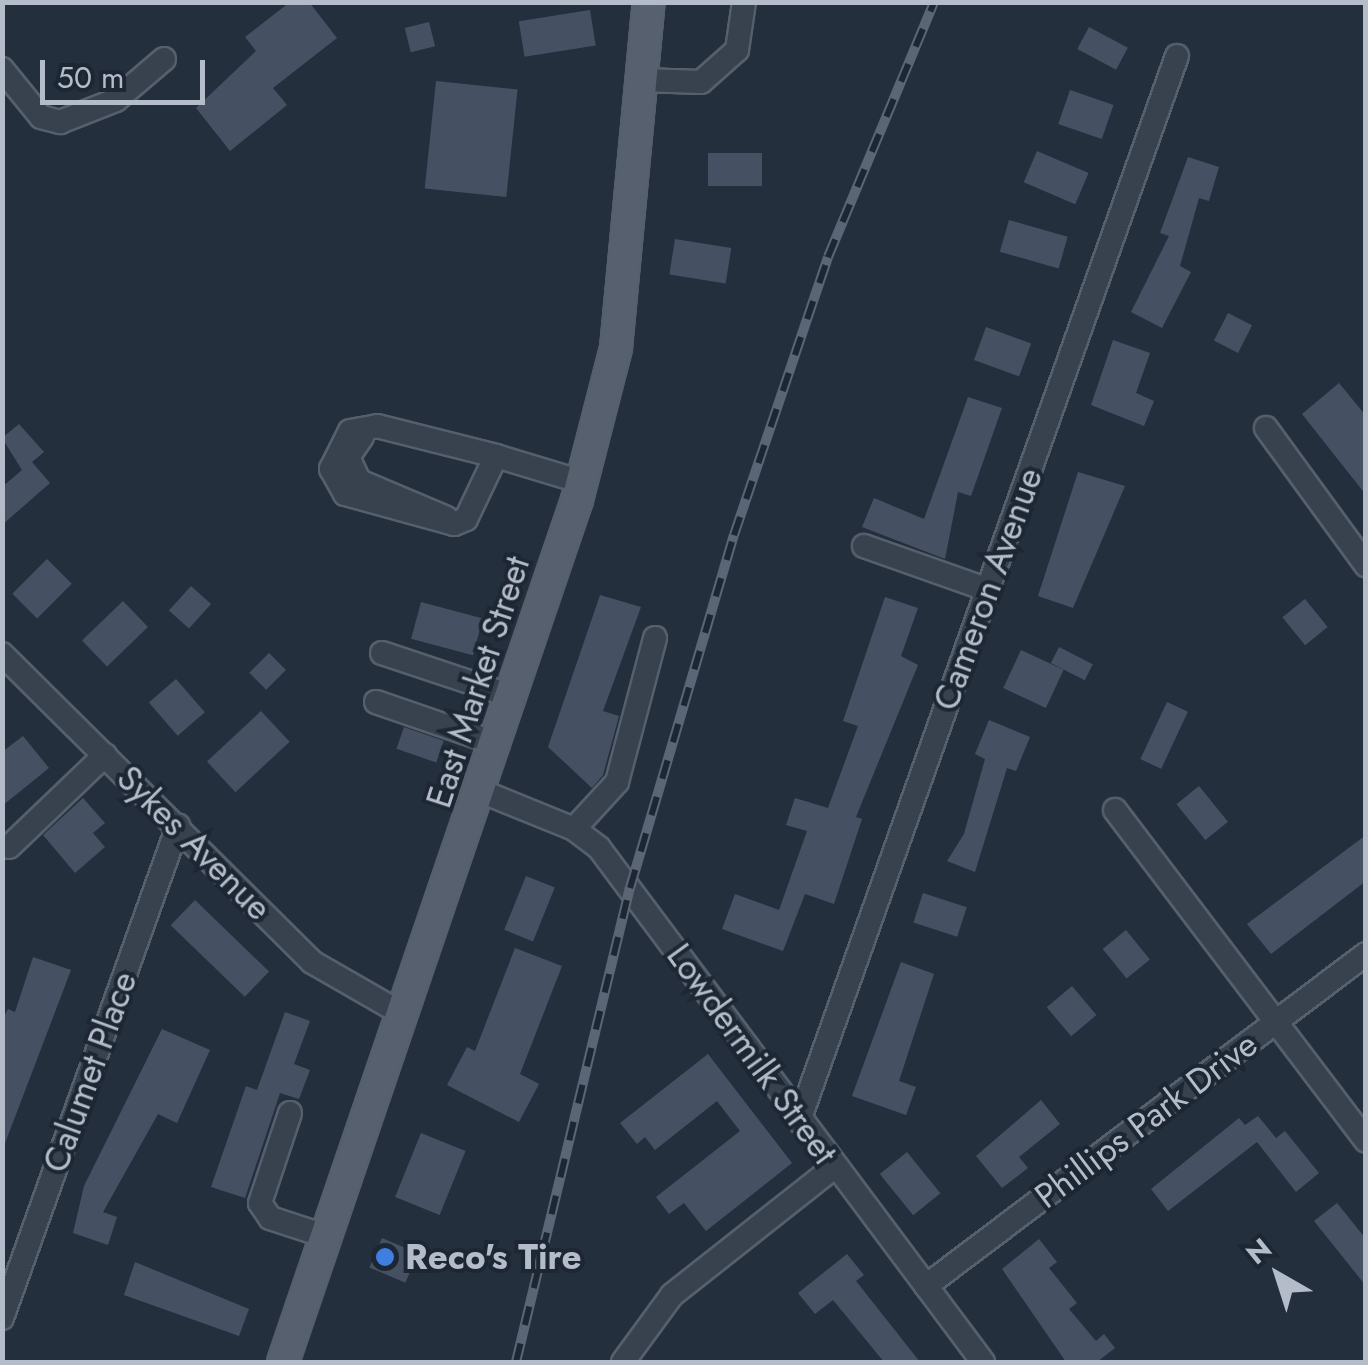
<!DOCTYPE html>
<style>
body{margin:0}
#map{position:relative;width:1368px;height:1365px;overflow:hidden;background:#242f3e;font-family:Jost,sans-serif}
div>[style]{position:absolute}
[style*='--x']{left:calc(var(--x)*1px);top:calc(var(--y)*1px);width:calc(var(--w)*1px);rotate:calc(var(--a)*1deg)}
.building>*{inset:0;background:#455162;transform-origin:0 0}
.roads{filter:drop-shadow(2px 0 #565f6c) drop-shadow(-2px 0 #565f6c) drop-shadow(0 2px #565f6c) drop-shadow(0 -2px #565f6c)}
.minor>*{height:22px;margin:-11px;padding:0 11px;transform-origin:11px;border-radius:11px;background:#38414e}
.major>*{height:30px;margin:-15px;padding:0 15px;transform-origin:15px;border-radius:15px;background:#56606e}
.rail>*{height:10px;margin-top:-5px;transform-origin:0;background:repeating-linear-gradient(90deg,#1d2633 0 19px,#5a6575 0 38px);box-sizing:border-box;border-block:2px solid #5a6575}
.dots>*{width:28px;height:28px;translate:-50% -50%;box-sizing:border-box;border:5px solid #1d2633;border-radius:50%}
span{translate:-50% -50%;white-space:nowrap;text-align:center;line-height:1.15;-webkit-text-stroke:8px #1d2633;paint-order:stroke}
.street-label{font-size:35px;color:#b4bcc9}
.poi-label{font-size:35px;color:#b4bcc9;font-weight:700}
.left{translate:0 -50%;text-align:left}
.frame{position:absolute;inset:0;border:5px solid #b4bcc9;pointer-events:none}
.north{position:absolute;left:1228px;top:1225px;width:100px;height:100px;-webkit-text-stroke:8px #1d2633;paint-order:stroke;rotate:321deg;font-size:28px;font-weight:700;line-height:40px;text-align:center;color:#b4bcc9}
.north::after{content:'';display:block;margin:auto;width:35px;height:45px;background:#b4bcc9;clip-path:polygon(50% 0,100% 100%,50% 72%,0 100%)}
.scale{position:absolute;left:40px;top:60px;width:165px;height:45px;box-sizing:border-box;border:5px solid #b4bcc9;border-top:0;padding-left:12px;font-size:30px;line-height:35px;white-space:nowrap;color:#b4bcc9;-webkit-text-stroke:8px #1d2633;paint-order:stroke}
</style>
<div id="map">
<div class="building">
<div style="clip-path:polygon(290px 2px,309px 2px,337px 38px,273px 88px,287px 105px,230px 151px,196px 108px,256px 51px,245px 37px)"></div>
<div style="left:590px;top:10px;width:36px;height:72px;rotate:81deg"></div>
<div style="left:429px;top:22px;width:25px;height:25px;rotate:76deg"></div>
<div style="left:1089px;top:27px;width:44px;height:25px;rotate:28deg"></div>
<div style="left:436px;top:81px;width:82px;height:108px;rotate:6deg"></div>
<div style="left:1070px;top:90px;width:46px;height:36px;rotate:19deg"></div>
<div style="left:1037px;top:151px;width:56px;height:34px;rotate:23deg"></div>
<div style="left:708px;top:153px;width:54px;height:33px"></div>
<div style="clip-path:polygon(1188px 157px,1219px 167px,1209px 201px,1199px 198px,1180px 266px,1191px 272px,1162px 328px,1131px 312px,1169px 236px,1160px 233px)"></div>
<div style="left:1009px;top:220px;width:61px;height:33px;rotate:16deg"></div>
<div style="left:675px;top:239px;width:57px;height:36px;rotate:9deg"></div>
<div style="left:1228px;top:313px;width:27px;height:31px;rotate:27deg"></div>
<div style="left:986px;top:327px;width:48px;height:35px;rotate:20deg"></div>
<div style="clip-path:polygon(1113px 340px,1150px 353px,1136px 393px,1154px 401px,1144px 426px,1091px 405px)"></div>
<div style="clip-path:polygon(1339px 383px,1366px 416px,1366px 495px,1302px 414px)"></div>
<div style="clip-path:polygon(968px 397px,1002px 408px,971px 496px,958px 492px,945px 559px,862px 527px,874px 498px,924px 519px)"></div>
<div style="clip-path:polygon(19px 424px,44px 452px,32px 462px,50px 483px,2px 525px,2px 487px,22px 470px,2px 438px)"></div>
<div style="clip-path:polygon(1078px 472px,1125px 486px,1073px 608px,1038px 596px)"></div>
<div style="left:47px;top:559px;width:35px;height:49px;rotate:45deg"></div>
<div style="left:191px;top:586px;width:27px;height:33px;rotate:42deg"></div>
<div style="clip-path:polygon(600px 595px,641px 607px,603px 711px,619px 716px,603px 775px,592px 788px,548px 747px)"></div>
<div style="clip-path:polygon(885px 597px,918px 608px,901px 656px,918px 665px,856px 817px,862px 819px,834px 904px,805px 894px,783px 951px,722px 929px,735px 894px,779px 910px,807px 831px,786px 825px,795px 798px,828px 808px,858px 726px,843px 721px)"></div>
<div style="left:1305px;top:599px;width:36px;height:29px;rotate:51deg"></div>
<div style="left:123px;top:601px;width:36px;height:57px;rotate:46deg"></div>
<div style="left:421px;top:602px;width:64px;height:38px;rotate:15deg"></div>
<div style="left:1059px;top:647px;width:38px;height:18px;rotate:27deg"></div>
<div style="left:1021px;top:650px;width:47px;height:42px;rotate:25deg"></div>
<div style="left:269px;top:653px;width:24px;height:28px;rotate:45deg"></div>
<div style="left:176px;top:679px;width:44px;height:36px;rotate:49deg"></div>
<div style="left:1167px;top:702px;width:23px;height:63px;rotate:25deg"></div>
<div style="left:261px;top:711px;width:42px;height:74px;rotate:47deg"></div>
<div style="clip-path:polygon(989px 720px,1030px 737px,1016px 771px,1007px 768px,975px 872px,947px 861px,964px 834px,985px 759px,975px 754px)"></div>
<div style="left:404px;top:727px;width:42px;height:23px;rotate:19deg"></div>
<div style="clip-path:polygon(23px 736px,49px 768px,2px 806px,2px 752px)"></div>
<div style="left:1199px;top:786px;width:46px;height:29px;rotate:51deg"></div>
<div style="clip-path:polygon(83px 798px,105px 823px,93px 833px,105px 847px,75px 873px,43px 835px)"></div>
<div style="clip-path:polygon(1366px 835px,1366px 881px,1271px 954px,1247px 924px)"></div>
<div style="left:526px;top:876px;width:31px;height:58px;rotate:22deg"></div>
<div style="left:923px;top:893px;width:46px;height:31px;rotate:18deg"></div>
<div style="left:195px;top:900px;width:103px;height:35px;rotate:44deg"></div>
<div style="left:1126px;top:930px;width:38px;height:30px;rotate:51deg"></div>
<div style="clip-path:polygon(515px 948px,562px 966px,520px 1074px,539px 1084px,519px 1122px,447px 1085px,467px 1047px,475px 1051px)"></div>
<div style="clip-path:polygon(33px 957px,71px 970px,4px 1146px,2px 1020px,8px 1009px,15px 1012px)"></div>
<div style="clip-path:polygon(901px 962px,934px 974px,899px 1081px,916px 1087px,906px 1115px,852px 1096px)"></div>
<div style="left:1072px;top:986px;width:38px;height:33px;rotate:50deg"></div>
<div style="clip-path:polygon(285px 1012px,310px 1021px,294px 1064px,310px 1070px,299px 1099px,280px 1093px,245px 1198px,211px 1187px,246px 1086px,257px 1090px)"></div>
<div style="clip-path:polygon(162px 1029px,210px 1050px,177px 1123px,158px 1114px,103px 1212px,117px 1217px,108px 1245px,73px 1233px,84px 1186px)"></div>
<div style="clip-path:polygon(708px 1054px,792px 1163px,706px 1231px,684px 1203px,669px 1214px,656px 1197px,740px 1131px,717px 1101px,655px 1150px,645px 1137px,637px 1144px,620px 1123px)"></div>
<div style="clip-path:polygon(1041px 1100px,1060px 1124px,1019px 1157px,1028px 1168px,1002px 1188px,976px 1156px)"></div>
<div style="clip-path:polygon(1258px 1116px,1276px 1138px,1285px 1131px,1319px 1173px,1296px 1192px,1257px 1142px,1168px 1211px,1151px 1189px,1239px 1118px,1245px 1125px)"></div>
<div style="left:421px;top:1133px;width:48px;height:69px;rotate:22deg"></div>
<div style="left:907px;top:1152px;width:53px;height:35px;rotate:51deg"></div>
<div style="clip-path:polygon(1337px 1203px,1366px 1239px,1366px 1286px,1314px 1221px)"></div>
<div style="left:382px;top:1238px;width:39px;height:32px;rotate:23deg"></div>
<div style="clip-path:polygon(1039px 1239px,1057px 1262px,1049px 1268px,1077px 1303px,1069px 1309px,1096px 1341px,1104px 1334px,1115px 1348px,1097px 1362px,1066px 1362px,1002px 1269px)"></div>
<div style="clip-path:polygon(847px 1254px,864px 1275px,856px 1281px,920px 1362px,884px 1362px,833px 1300px,815px 1314px,798px 1293px)"></div>
<div style="clip-path:polygon(135px 1262px,249px 1309px,239px 1336px,124px 1295px)"></div>
</div>
<div class="roads">
<div class="minor">
<div style="--x:2;--y:69;--w:62;--a:50.9"></div>
<div style="--x:41;--y:117;--w:20;--a:15"></div>
<div style="--x:60;--y:122;--w:60;--a:-21.4"></div>
<div style="--x:116;--y:100;--w:63;--a:-40.5"></div>
<div style="--x:642;--y:80;--w:59;--a:1.9"></div>
<div style="--x:701;--y:82;--w:48;--a:-41.6"></div>
<div style="--x:737;--y:50;--w:49;--a:-81.7"></div>
<div style="--x:1266;--y:428;--w:170;--a:53.9"></div>
<div style="--x:362;--y:437;--w:24;--a:125"></div>
<div style="--x:348;--y:457;--w:26;--a:65"></div>
<div style="--x:359;--y:481;--w:95;--a:22.8"></div>
<div style="--x:496;--y:456;--w:70;--a:115.5"></div>
<div style="--x:466;--y:519;--w:13;--a:157"></div>
<div style="--x:454;--y:524;--w:113;--a:-164.6"></div>
<div style="--x:345;--y:494;--w:29;--a:-119"></div>
<div style="--x:331;--y:469;--w:42;--a:-63.4"></div>
<div style="--x:350;--y:431;--w:27;--a:-10"></div>
<div style="--x:377;--y:426;--w:123;--a:14.1"></div>
<div style="--x:496;--y:456;--w:90;--a:16.8"></div>
<div style="--x:864;--y:546;--w:132;--a:19.5"></div>
<div style="--x:382;--y:653;--w:139;--a:18.4"></div>
<div style="--x:2;--y:654;--w:437;--a:44.8"></div>
<div style="--x:312;--y:962;--w:100;--a:29.9"></div>
<div style="--x:376;--y:702;--w:129;--a:19"></div>
<div style="--x:483;--y:792;--w:98;--a:22.1"></div>
<div style="--x:574;--y:829;--w:31;--a:37"></div>
<div style="--x:599;--y:848;--w:642;--a:53.24"></div>
<div style="--x:1115;--y:810;--w:415;--a:52.8"></div>
<div style="--x:574;--y:829;--w:64;--a:-47.5"></div>
<div style="--x:617;--y:782;--w:149;--a:-75.2"></div>
<div style="--x:9;--y:847;--w:133;--a:-43.8"></div>
<div style="--x:290;--y:1113;--w:95;--a:108.4"></div>
<div style="--x:260;--y:1203;--w:18;--a:56"></div>
<div style="--x:270;--y:1218;--w:58;--a:18.1"></div>
<div style="--x:799;--y:1121;--w:1130;--a:-70.46"></div>
<div style="--x:926;--y:1286;--w:551;--a:-37.04"></div>
<div style="--x:2;--y:1318;--w:523;--a:-70.32"></div>
<div style="--x:623;--y:1362;--w:83;--a:-53.8"></div>
<div style="--x:672;--y:1295;--w:206;--a:-38.3"></div>
</div>
<div class="major">
<div style="--x:283;--y:1362;--w:911;--a:-71.17"></div>
<div style="--x:577;--y:500;--w:157;--a:-75.6"></div>
<div style="--x:616;--y:348;--w:348;--a:-84.6"></div>
</div>
</div>
<div class="rail">
<div style="--x:516;--y:1362;--w:488;--a:-76.5"></div>
<div style="--x:630;--y:888;--w:368;--a:-73.6"></div>
<div style="--x:734;--y:535;--w:293;--a:-71.3"></div>
<div style="--x:828;--y:257;--w:276;--a:-67.4"></div>
</div>
<div class="dots">
<div style="left:385px;top:1257px;background:#3f7fe0"></div>
</div>
<div class="street-label">
<span style="left:988px;top:589px;rotate:-70deg">Cameron Avenue</span>
<span style="left:478px;top:682px;rotate:-72deg">East Market Street</span>
<span style="left:194px;top:843px;rotate:45deg">Sykes Avenue</span>
<span style="left:752px;top:1054px;rotate:54deg">Lowdermilk Street</span>
<span style="left:90px;top:1072px;rotate:-70deg">Calumet Place</span>
<span style="left:1146px;top:1120px;rotate:-37deg">Phillips Park Drive</span>
</div>
<div class="poi-label">
<span class="left" style="left:405px;top:1257px">Reco's Tire</span>
</div>
<div class="frame"></div>
<div class="north">N</div>
<div class="scale">50 m</div>
</div>
